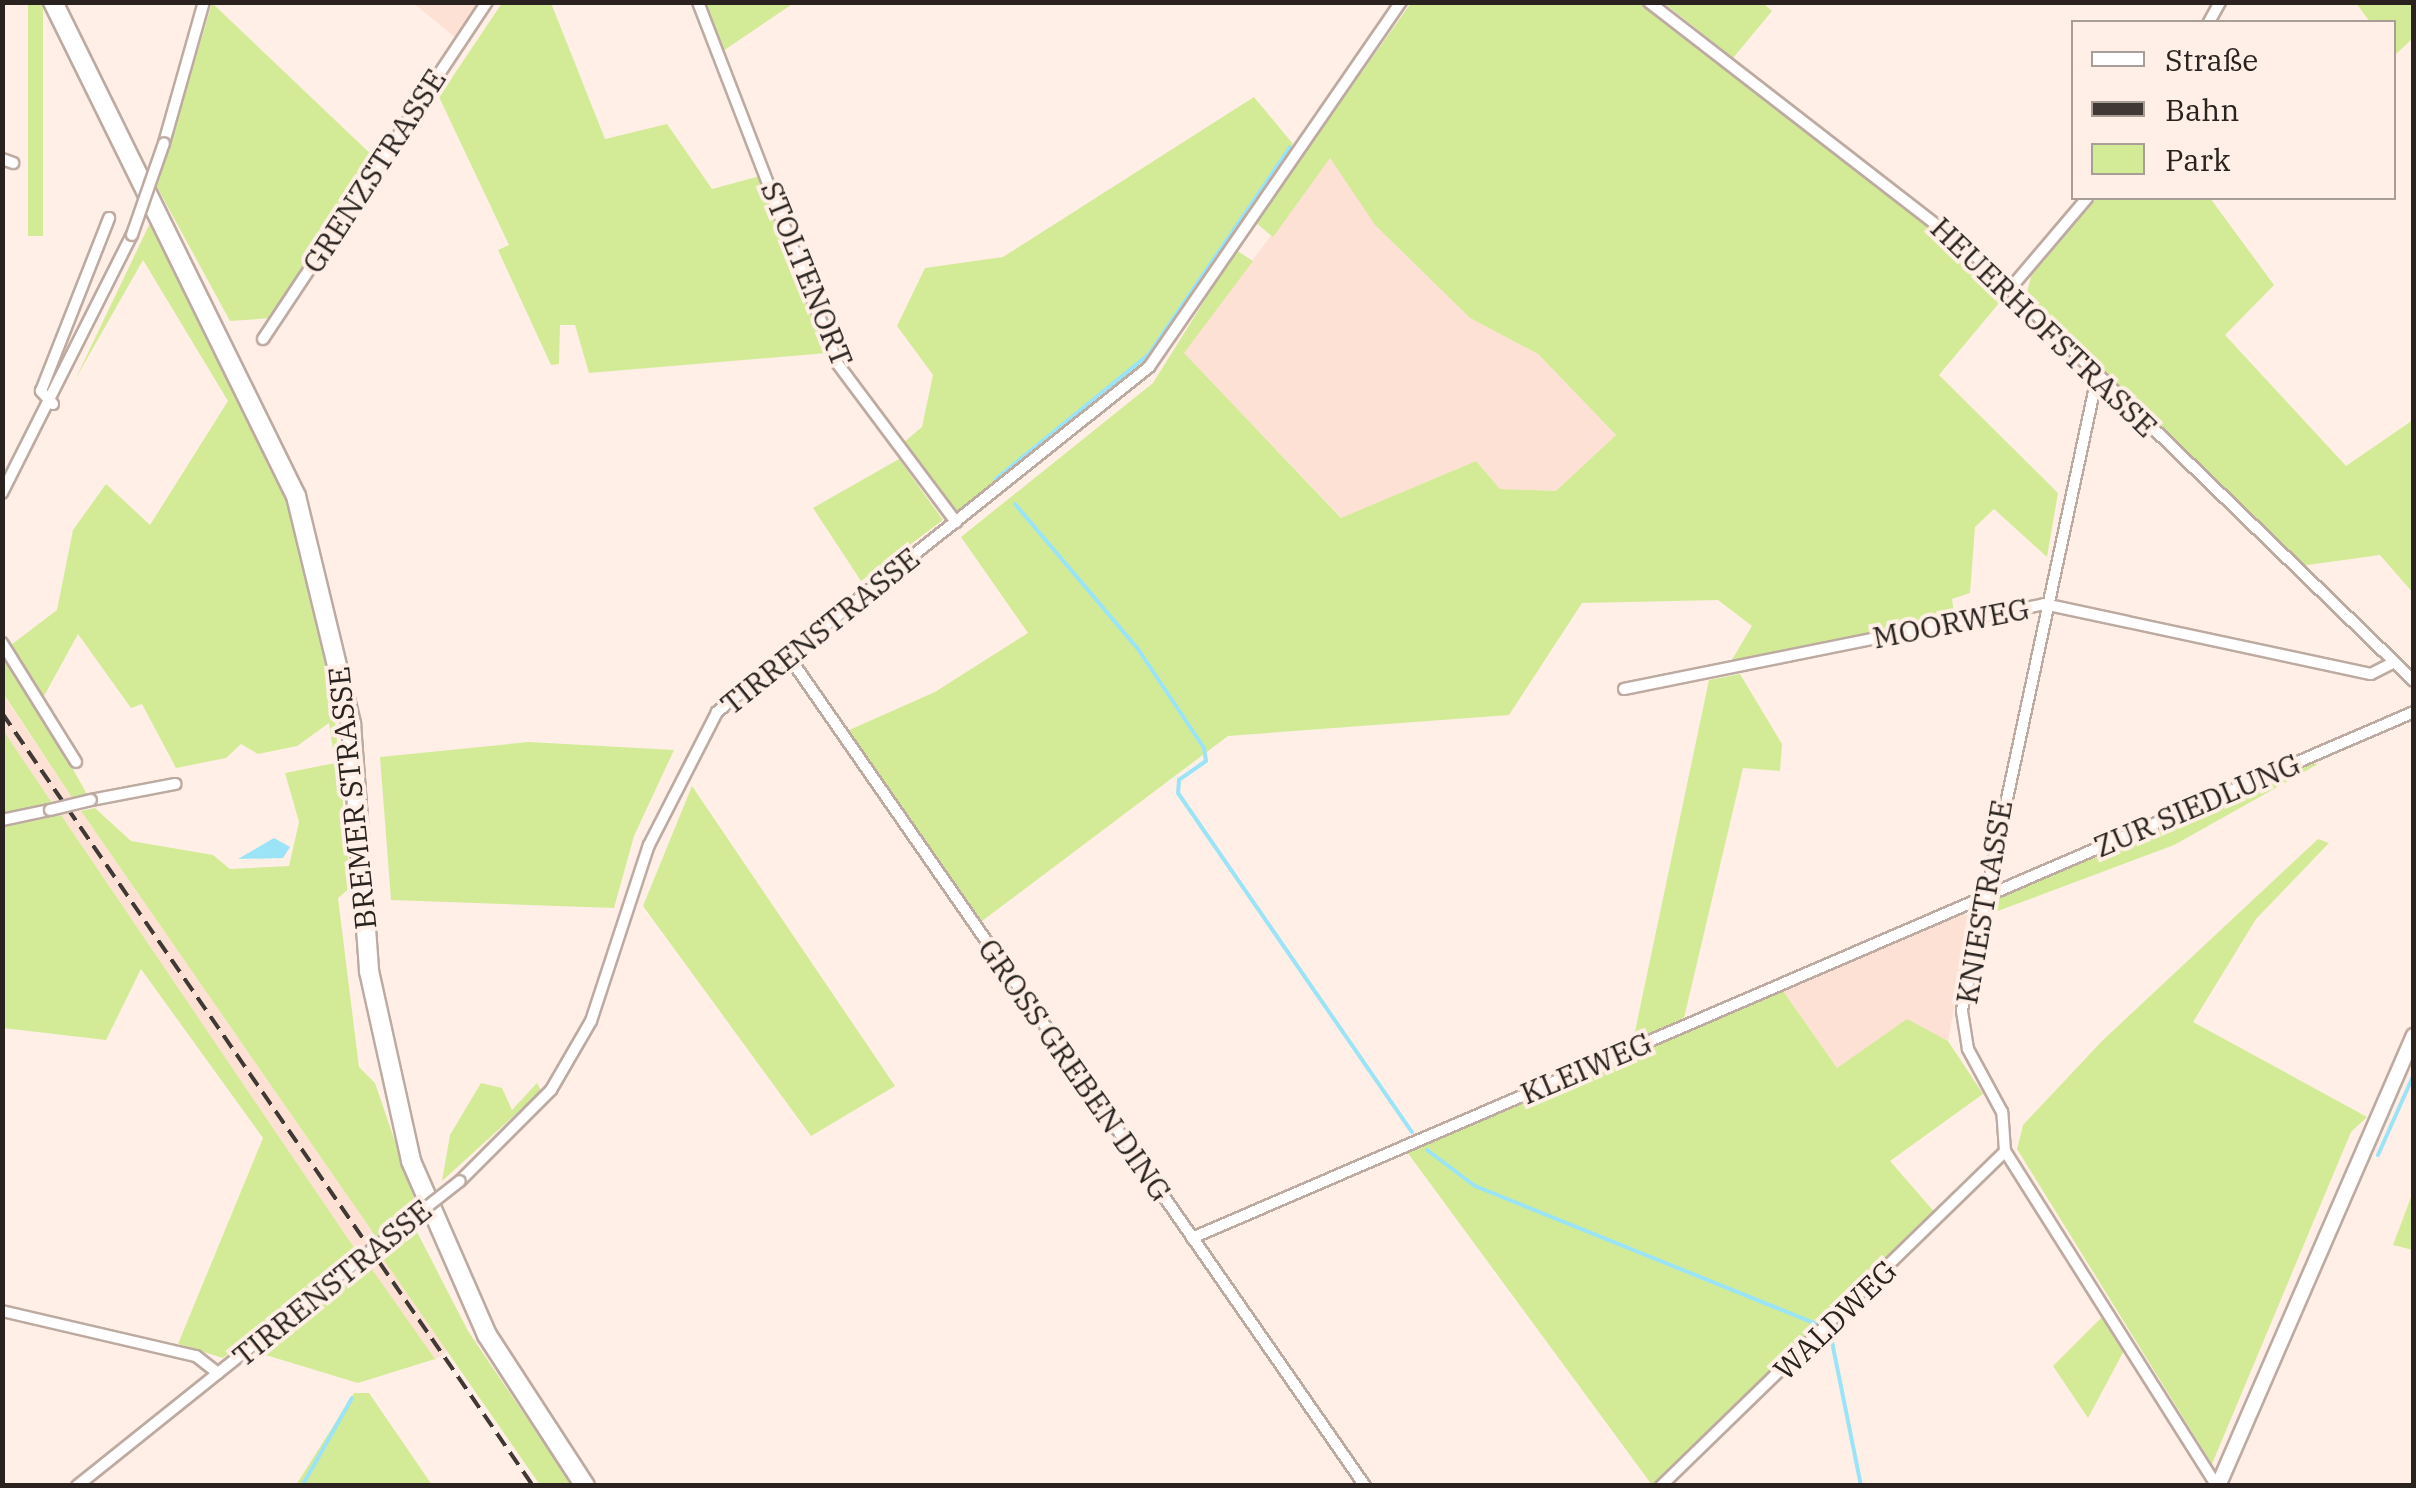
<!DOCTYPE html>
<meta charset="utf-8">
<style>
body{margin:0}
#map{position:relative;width:2416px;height:1488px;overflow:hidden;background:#ffefe7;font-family:"IBM Plex Serif",serif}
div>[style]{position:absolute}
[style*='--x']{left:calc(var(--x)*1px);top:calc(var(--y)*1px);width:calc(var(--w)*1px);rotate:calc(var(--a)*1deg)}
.built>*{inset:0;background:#fde1d4;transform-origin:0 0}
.green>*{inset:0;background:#d3eb97;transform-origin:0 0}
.water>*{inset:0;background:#9be4f7}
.stream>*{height:4px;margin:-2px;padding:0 2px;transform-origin:2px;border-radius:2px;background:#9be4f7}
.roads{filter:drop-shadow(2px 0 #bdaaa1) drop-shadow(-2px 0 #bdaaa1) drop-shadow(0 2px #bdaaa1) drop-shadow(0 -2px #bdaaa1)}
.minor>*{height:10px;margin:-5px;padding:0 5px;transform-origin:5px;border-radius:5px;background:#fff}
.tertiary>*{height:14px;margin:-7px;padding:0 7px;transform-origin:7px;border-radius:7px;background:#fff}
.primary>*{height:18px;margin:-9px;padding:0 9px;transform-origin:9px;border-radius:9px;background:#fff}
.rail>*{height:4px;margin-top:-2px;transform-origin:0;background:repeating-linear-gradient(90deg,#403834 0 15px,transparent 0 23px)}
.bridges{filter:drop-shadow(2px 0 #bdaaa1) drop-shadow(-2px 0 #bdaaa1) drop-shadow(0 2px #bdaaa1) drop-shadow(0 -2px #bdaaa1)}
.minor-bridge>*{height:10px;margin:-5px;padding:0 5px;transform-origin:5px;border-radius:5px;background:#fff}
span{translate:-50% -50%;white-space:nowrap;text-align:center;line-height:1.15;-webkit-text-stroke:8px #ffefe7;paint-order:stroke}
.street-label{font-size:30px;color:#29221e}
.frame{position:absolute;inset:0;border:5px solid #29221e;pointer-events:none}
.legend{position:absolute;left:2071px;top:20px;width:325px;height:180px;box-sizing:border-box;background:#ffefe7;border:2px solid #a99d97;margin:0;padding:12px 18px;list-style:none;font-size:30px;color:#29221e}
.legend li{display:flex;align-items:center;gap:20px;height:50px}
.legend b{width:50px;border:2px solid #a99d97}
</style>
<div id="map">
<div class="built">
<div style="clip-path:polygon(413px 3px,482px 3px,456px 38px)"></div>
<div style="clip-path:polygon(1330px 157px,1375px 225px,1470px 318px,1538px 354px,1616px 435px,1556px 491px,1500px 489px,1476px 461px,1342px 518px,1183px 353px)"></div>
<div style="clip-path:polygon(2px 693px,73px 799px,52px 803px,3px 730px)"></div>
<div style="clip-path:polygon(81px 811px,376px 1237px,357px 1252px,61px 815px)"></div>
<div style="clip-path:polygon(1963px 913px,1971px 919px,1948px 1041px,1907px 1020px,1837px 1068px,1783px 991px)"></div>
<div style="left:381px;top:1256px;width:116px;height:16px;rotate:55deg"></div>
</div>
<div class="green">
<div style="left:28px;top:3px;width:15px;height:233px"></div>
<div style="clip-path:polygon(212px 3px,377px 160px,272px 318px,230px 321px,157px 187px)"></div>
<div style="clip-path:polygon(502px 3px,551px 3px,605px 139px,667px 124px,712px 189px,760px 176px,827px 353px,589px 373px,575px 325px,560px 325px,559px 364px,551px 365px,498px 250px,509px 245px,439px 97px)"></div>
<div style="clip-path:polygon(701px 3px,794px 3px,720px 53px)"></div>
<div style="clip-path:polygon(1411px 3px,1640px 3px,1920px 218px,2005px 296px,1939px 375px,2058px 493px,2047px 557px,1994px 509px,1975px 527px,1970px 593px,1952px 599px,1955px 620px,1730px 663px,1752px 626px,1718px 600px,1582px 603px,1509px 715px,1228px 736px,982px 921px,847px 731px,935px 692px,1028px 633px,961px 537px,1153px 383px,1236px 250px,1253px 261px,1184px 353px,1341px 518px,1476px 461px,1500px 489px,1556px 491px,1616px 435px,1538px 354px,1470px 318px,1375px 225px,1330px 158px,1273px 237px,1255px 222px)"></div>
<div style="clip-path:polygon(1664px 3px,1763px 3px,1772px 11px,1733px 58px)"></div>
<div style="clip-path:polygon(2356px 3px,2413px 3px,2413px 38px,2394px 56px,2394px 22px,2370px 22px)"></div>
<div style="clip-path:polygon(1254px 97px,1293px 144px,1147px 363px,957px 516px,903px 443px,922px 427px,933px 375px,897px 326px,925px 268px,1003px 257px)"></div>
<div style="clip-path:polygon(2097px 198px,2210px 198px,2274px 285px,2225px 335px,2346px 466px,2413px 420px,2413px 593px,2380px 555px,2300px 566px,2026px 297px,2031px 276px)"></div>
<div style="clip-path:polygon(150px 223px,254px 418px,287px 499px,330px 668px,351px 887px,338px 898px,359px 1067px,375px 1083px,417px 1206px,376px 1237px,81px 811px,95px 808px,131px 841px,213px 855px,230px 869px,289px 866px,299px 822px,285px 773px,335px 763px,329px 723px,297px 746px,258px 754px,241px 744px,226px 758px,176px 768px,142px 704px,131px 708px,78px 634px,38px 707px,88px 796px,73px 799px,3px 693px,3px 651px,57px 610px,73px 530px,106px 484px,150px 525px,228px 401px,143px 260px,76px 378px)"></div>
<div style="clip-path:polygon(899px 459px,943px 520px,861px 581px,813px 508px)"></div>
<div style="clip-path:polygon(1740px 674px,1782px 744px,1780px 771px,1743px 768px,1684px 1018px,1633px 1041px,1709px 680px)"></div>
<div style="clip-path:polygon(3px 730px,52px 803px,3px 813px)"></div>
<div style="clip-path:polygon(529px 742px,674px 750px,634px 836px,614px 908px,391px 900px,380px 757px)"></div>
<div style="clip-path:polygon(2308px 764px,2318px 764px,2174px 845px,1987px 915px,1994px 900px)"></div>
<div style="clip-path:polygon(692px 786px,895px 1086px,811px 1136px,643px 906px)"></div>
<div style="clip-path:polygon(61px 815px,357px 1252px,223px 1358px,178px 1344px,263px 1138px,141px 969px,106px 1040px,3px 1028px,3px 827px)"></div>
<div style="clip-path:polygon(2318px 839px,2329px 843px,2256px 919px,2193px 1022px,2367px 1117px,2351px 1132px,2212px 1464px,2017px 1149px,2023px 1125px,2102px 1041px)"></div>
<div style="clip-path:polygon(1783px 991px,1837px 1068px,1907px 1019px,1948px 1041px,1983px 1094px,1890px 1161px,1937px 1215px,1652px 1485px,1407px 1152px)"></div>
<div style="clip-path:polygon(481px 1083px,502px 1088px,512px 1110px,537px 1083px,541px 1091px,442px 1181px,450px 1135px)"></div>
<div style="clip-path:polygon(2413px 1192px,2413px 1250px,2393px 1245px)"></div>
<div style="clip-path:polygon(416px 1230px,468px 1331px,572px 1485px,540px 1485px,381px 1256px)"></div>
<div style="clip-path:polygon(369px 1265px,435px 1359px,358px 1383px,259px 1353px)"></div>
<div style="clip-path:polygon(2105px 1314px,2126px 1347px,2088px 1418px,2053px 1366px)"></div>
<div style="clip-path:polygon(354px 1393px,369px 1393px,432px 1485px,296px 1485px)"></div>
</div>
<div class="water">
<div style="clip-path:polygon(274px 838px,290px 847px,283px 858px,238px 859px)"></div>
</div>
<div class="stream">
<div style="--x:996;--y:479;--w:198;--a:-39.2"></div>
<div style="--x:1149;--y:354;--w:250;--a:-55.7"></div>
<div style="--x:1015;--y:504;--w:190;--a:49.7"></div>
<div style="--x:1138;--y:649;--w:119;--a:56.3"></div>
<div style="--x:1204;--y:748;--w:13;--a:81"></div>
<div style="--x:1206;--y:761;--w:33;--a:145"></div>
<div style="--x:1179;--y:780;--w:13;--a:94"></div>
<div style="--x:1178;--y:793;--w:412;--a:55.4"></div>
<div style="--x:1427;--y:1150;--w:60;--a:36.9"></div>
<div style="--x:1475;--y:1186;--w:368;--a:22"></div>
<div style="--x:2378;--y:1155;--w:89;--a:-66"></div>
<div style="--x:1830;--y:1332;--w:157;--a:78.6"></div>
<div style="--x:302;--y:1486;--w:101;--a:-60.4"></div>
</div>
<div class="roads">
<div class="minor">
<div style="--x:698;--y:2;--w:387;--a:68.9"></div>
<div style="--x:837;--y:363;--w:199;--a:53.2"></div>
<div style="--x:1649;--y:2;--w:406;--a:37.8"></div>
<div style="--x:1970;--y:251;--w:618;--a:44.08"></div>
<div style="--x:2209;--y:22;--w:23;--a:-61"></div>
<div style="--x:164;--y:143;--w:147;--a:-74.2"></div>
<div style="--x:2;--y:159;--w:12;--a:20"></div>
<div style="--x:2009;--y:290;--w:121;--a:-49.7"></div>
<div style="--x:263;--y:339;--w:405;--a:-56.4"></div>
<div style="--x:53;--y:404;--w:18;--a:-133"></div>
<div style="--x:41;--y:391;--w:186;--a:-68.5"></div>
<div style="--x:2;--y:493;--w:289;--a:-63.3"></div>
<div style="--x:2;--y:643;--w:140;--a:58.1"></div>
<div style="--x:787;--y:654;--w:1013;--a:55.21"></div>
<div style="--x:1624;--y:689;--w:429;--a:-11.4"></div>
<div style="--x:2044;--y:604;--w:334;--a:12.1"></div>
<div style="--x:2371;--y:674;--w:22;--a:-27"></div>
<div style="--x:91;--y:800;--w:86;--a:-10.8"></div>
<div style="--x:2;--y:820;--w:49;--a:-11.8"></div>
<div style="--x:2005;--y:1151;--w:396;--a:57.7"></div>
<div style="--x:460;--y:1181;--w:129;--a:-45"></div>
<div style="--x:551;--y:1090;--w:80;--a:-59.9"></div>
<div style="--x:591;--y:1021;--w:185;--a:-71.8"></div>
<div style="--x:649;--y:845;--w:149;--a:-62.9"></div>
<div style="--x:717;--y:712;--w:553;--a:-38.61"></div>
<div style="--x:1149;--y:367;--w:444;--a:-55.4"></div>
<div style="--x:1192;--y:1238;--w:1330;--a:-23.29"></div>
<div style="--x:2;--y:1311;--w:199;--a:13.1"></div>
<div style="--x:196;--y:1356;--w:28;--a:38"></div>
<div style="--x:77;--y:1486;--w:337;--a:-38.7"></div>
<div style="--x:1661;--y:1486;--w:480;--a:-44.2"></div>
<div style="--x:2005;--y:1151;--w:39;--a:-94"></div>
<div style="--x:2002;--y:1112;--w:72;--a:-118.4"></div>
<div style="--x:1968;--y:1049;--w:39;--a:-99"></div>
<div style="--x:1962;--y:1010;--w:647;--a:-77.96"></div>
</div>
<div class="tertiary">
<div style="--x:2218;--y:1486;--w:491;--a:-66.5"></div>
</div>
<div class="primary">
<div style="--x:53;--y:2;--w:551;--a:63.81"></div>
<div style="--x:296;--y:496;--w:235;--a:76.4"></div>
<div style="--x:351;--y:724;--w:248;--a:85.8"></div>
<div style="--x:369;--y:971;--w:195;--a:77.5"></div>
<div style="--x:411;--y:1161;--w:190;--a:66.4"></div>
<div style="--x:487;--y:1335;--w:180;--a:57"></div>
</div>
</div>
<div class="rail">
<div style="--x:2;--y:713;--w:938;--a:55.51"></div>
</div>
<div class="bridges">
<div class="minor-bridge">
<div style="--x:132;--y:235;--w:97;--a:-70.8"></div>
<div style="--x:50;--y:810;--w:42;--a:-13.7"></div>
<div style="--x:340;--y:1275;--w:152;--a:-38.1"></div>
</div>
</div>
<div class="street-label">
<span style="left:374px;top:171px;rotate:-57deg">GRENZSTRASSE</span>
<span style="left:807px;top:274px;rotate:68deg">STOLTENORT</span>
<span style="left:2044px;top:327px;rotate:44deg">HEUERHOFSTRASSE</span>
<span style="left:1951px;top:623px;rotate:-11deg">MOORWEG</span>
<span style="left:820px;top:631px;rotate:-39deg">TIRRENSTRASSE</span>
<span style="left:352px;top:798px;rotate:-96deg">BREMER STRASSE</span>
<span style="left:2197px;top:805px;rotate:-23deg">ZUR SIEDLUNG</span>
<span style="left:1984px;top:902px;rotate:-80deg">KNIESTRASSE</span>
<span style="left:1586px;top:1068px;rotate:-23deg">KLEIWEG</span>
<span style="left:1075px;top:1070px;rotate:55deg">GROSS GREBEN DING</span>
<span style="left:332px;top:1283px;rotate:-39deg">TIRRENSTRASSE</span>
<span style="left:1835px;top:1320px;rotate:-44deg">WALDWEG</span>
</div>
<div class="frame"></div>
<ul class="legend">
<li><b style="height:12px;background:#fff"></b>Straße</li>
<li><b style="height:12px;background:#403834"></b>Bahn</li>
<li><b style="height:28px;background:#d3eb97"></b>Park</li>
</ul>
</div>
